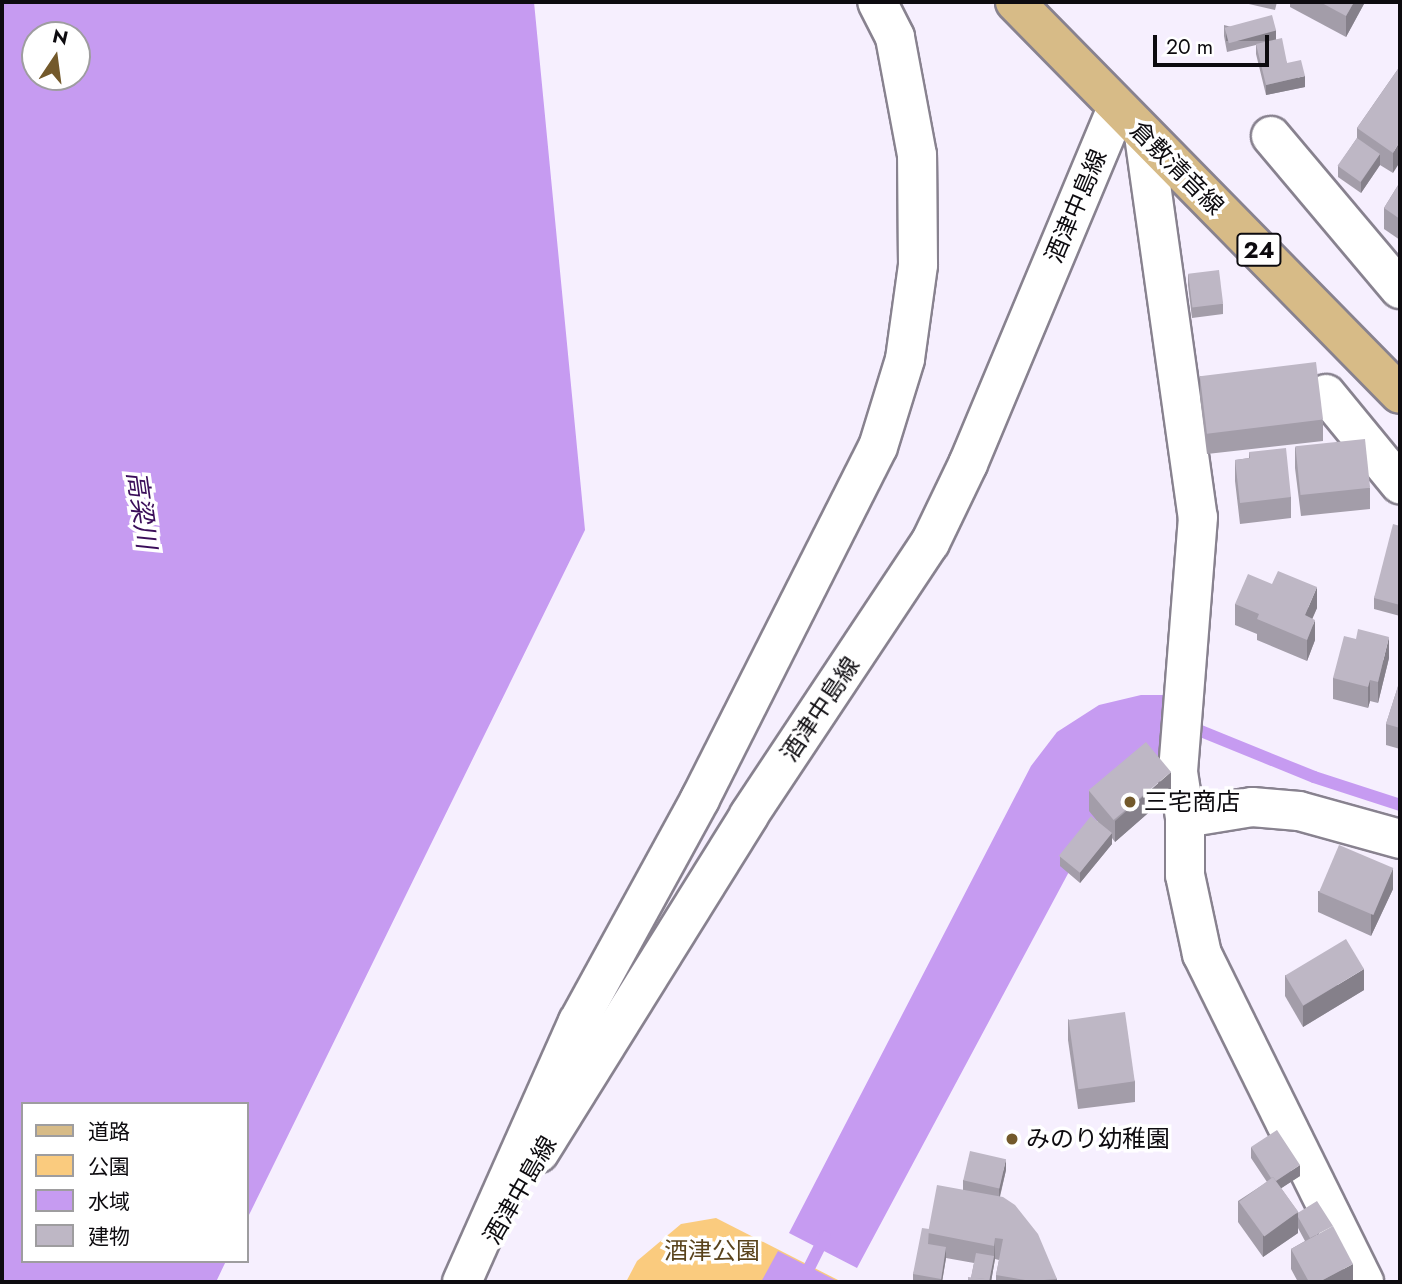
<!DOCTYPE html>
<meta charset="utf-8">
<style>
body{margin:0}
#map{position:relative;width:1402px;height:1284px;overflow:hidden;background:#f6effe;font-family:Jost,"Noto Sans JP",sans-serif}
div>[style]{position:absolute}
[style*='--x']{left:calc(var(--x)*1px);top:calc(var(--y)*1px);width:calc(var(--w)*1px);rotate:calc(var(--a)*1deg)}
.green>*{inset:0;background:#facb7e}
.water>*{inset:0;background:#c69bf1}
.stream>*{height:12px;margin:-6px;padding:0 6px;transform-origin:6px;border-radius:6px;background:#c69bf1}
.roads{filter:drop-shadow(2px 0 #88828f) drop-shadow(-2px 0 #88828f) drop-shadow(0 2px #88828f) drop-shadow(0 -2px #88828f)}
.street>*{height:38px;margin:-19px;padding:0 19px;transform-origin:19px;border-radius:19px;background:#fff}
.secondary>*{height:38px;margin:-19px;padding:0 19px;transform-origin:19px;border-radius:19px;background:#fff}
.primary>*{height:38px;margin:-19px;padding:0 19px;transform-origin:19px;border-radius:19px;background:#d7bb87}
.wall>*{inset:0;background:#a39da9}
.shaded-wall>*{inset:0;background:#85808a;transform-origin:0 0}
.building>*{inset:0;background:#beb7c5;transform-origin:0 0}
.dots>*{width:19px;height:19px;translate:-50% -50%;box-sizing:border-box;border:4px solid #fff;border-radius:50%}
span{translate:-50% -50%;white-space:nowrap;text-align:center;line-height:1.15;-webkit-text-stroke:7px #fff;paint-order:stroke}
.shield-label span{padding:2px 5px;background:#fff;border:2px solid;border-radius:5px;-webkit-text-stroke-width:0}
.shield-label{font-size:23px;color:#0d0b0f;font-weight:700}
.street-label{font-size:24px;color:#0d0b0f}
.poi-label{font-size:24px;color:#0d0b0f}
.left{translate:0 -50%;text-align:left}
.park-label{font-size:24px;color:#59431c}
.water-label{font-size:26px;color:#3a0d59;font-style:italic}
.frame{position:absolute;inset:0;border:4px solid #0d0b0f;pointer-events:none}
.legend{position:absolute;left:21px;top:1102px;width:228px;height:161px;box-sizing:border-box;background:#fff;border:2px solid #9e9d9f;margin:0;padding:9px 12px;list-style:none;font-size:21px;color:#0d0b0f}
.legend li{display:flex;align-items:center;gap:14px;height:35px}
.legend b{width:35px;border:2px solid #9e9d9f}
.north{position:absolute;left:21px;top:21px;width:70px;height:70px;box-sizing:border-box;background:#fff;border:2px solid #9e9d9f;border-radius:50%;rotate:13deg;font-size:19px;font-weight:700;line-height:28px;text-align:center;color:#0d0b0f}
.north::after{content:'';display:block;margin:auto;width:24px;height:32px;background:#73592b;clip-path:polygon(50% 0,100% 100%,50% 72%,0 100%)}
.scale{position:absolute;left:1153px;top:35px;width:116px;height:32px;box-sizing:border-box;border:4px solid #0d0b0f;border-top:0;padding-left:9px;font-size:21px;line-height:24px;white-space:nowrap;color:#0d0b0f;-webkit-text-stroke:5px #fff;paint-order:stroke}
</style>
<div id="map">
<div class="green">
<div style="clip-path:polygon(716px 1218px,842px 1282px,626px 1282px,637px 1261px,681px 1224px)"></div>
</div>
<div class="water">
<div style="clip-path:polygon(evenodd,2px 2px,534px 2px,585px 530px,247px 1219px,247px 1104px,23px 1104px,23px 1261px,226px 1261px,216px 1282px,2px 1282px,2px 2px,35px 35px,77px 35px,77px 77px,35px 77px,35px 35px)"></div>
<div style="clip-path:polygon(1141px 695px,1164px 695px,1167px 769px,1109px 804px,1094px 825px,857px 1268px,789px 1233px,1031px 766px,1057px 732px,1099px 705px)"></div>
<div style="clip-path:polygon(778px 1251px,839px 1282px,761px 1282px)"></div>
</div>
<div class="stream">
<div style="--x:1186;--y:725;--w:138;--a:22.1"></div>
<div style="--x:1314;--y:777;--w:90;--a:18"></div>
<div style="--x:802;--y:1282;--w:51;--a:-63.4"></div>
</div>
<div class="roads">
<div class="street">
<div style="--x:1144;--y:135;--w:386;--a:82"></div>
<div style="--x:1198;--y:517;--w:256;--a:94.5"></div>
<div style="--x:1178;--y:772;--w:47;--a:81.3"></div>
<div style="--x:1185;--y:818;--w:57;--a:90"></div>
<div style="--x:1185;--y:875;--w:81;--a:77.9"></div>
<div style="--x:1202;--y:954;--w:366;--a:63.7"></div>
<div style="--x:1271;--y:136;--w:200;--a:49.9"></div>
<div style="--x:1326;--y:394;--w:117;--a:50.6"></div>
<div style="--x:1185;--y:818;--w:68;--a:-9.3"></div>
<div style="--x:1252;--y:807;--w:47;--a:4.9"></div>
<div style="--x:1299;--y:811;--w:105;--a:15.5"></div>
</div>
<div class="secondary">
<div style="--x:539;--y:1153;--w:398;--a:-58.1"></div>
<div style="--x:749;--y:815;--w:327;--a:-56.4"></div>
<div style="--x:930;--y:543;--w:88;--a:-64.3"></div>
<div style="--x:968;--y:464;--w:386;--a:-67.3"></div>
<div style="--x:462;--y:1282;--w:285;--a:-66"></div>
<div style="--x:578;--y:1022;--w:254;--a:-61.3"></div>
<div style="--x:700;--y:799;--w:394;--a:-63.2"></div>
<div style="--x:878;--y:447;--w:92;--a:-72.9"></div>
<div style="--x:905;--y:359;--w:95;--a:-82.1"></div>
<div style="--x:918;--y:265;--w:110;--a:-90.5"></div>
<div style="--x:917;--y:155;--w:120;--a:-100.6"></div>
<div style="--x:895;--y:37;--w:39;--a:-117"></div>
</div>
<div class="primary">
<div style="--x:1015;--y:2;--w:549;--a:45.52"></div>
</div>
</div>
<div class="wall">
<div style="clip-path:polygon(1240px 2px,1277px 2px,1275px 10px)"></div>
<div style="clip-path:polygon(1290px 2px,1365px 2px,1346px 37px,1290px 7px)"></div>
<div style="clip-path:polygon(1224px 25px,1276px 39px,1287px 63px,1305px 87px,1266px 95px,1256px 54px,1256px 45px,1227px 52px,1224px 36px)"></div>
<div style="clip-path:polygon(1398px 69px,1393px 173px,1380px 165px,1361px 193px,1338px 177px,1338px 166px,1357px 138px,1357px 128px)"></div>
<div style="clip-path:polygon(1400px 182px,1400px 240px,1384px 229px,1384px 208px)"></div>
<div style="clip-path:polygon(1188px 274px,1223px 304px,1223px 314px,1192px 318px,1188px 285px)"></div>
<div style="clip-path:polygon(1200px 376px,1323px 420px,1323px 441px,1207px 454px,1200px 397px)"></div>
<div style="clip-path:polygon(1295px 447px,1370px 488px,1370px 509px,1301px 516px,1295px 468px)"></div>
<div style="clip-path:polygon(1249px 452px,1291px 497px,1291px 518px,1240px 524px,1235px 481px,1235px 460px,1249px 458px)"></div>
<div style="clip-path:polygon(1400px 526px,1400px 616px,1374px 609px,1374px 598px)"></div>
<div style="clip-path:polygon(1235px 604px,1317px 608px,1312px 618px,1315px 640px,1307px 661px,1257px 640px,1257px 634px,1235px 625px)"></div>
<div style="clip-path:polygon(1400px 647px,1400px 673px,1399px 673px,1399px 652px)"></div>
<div style="clip-path:polygon(1389px 658px,1378px 703px,1370px 701px,1368px 708px,1333px 699px,1333px 678px)"></div>
<div style="clip-path:polygon(1400px 680px,1400px 749px,1386px 745px,1386px 724px)"></div>
<div style="clip-path:polygon(1089px 790px,1171px 793px,1115px 842px,1112px 838px,1112px 844px,1080px 883px,1060px 866px,1060px 856px,1098px 822px,1089px 811px)"></div>
<div style="clip-path:polygon(1393px 889px,1371px 936px,1318px 912px,1318px 891px)"></div>
<div style="clip-path:polygon(1285px 975px,1364px 990px,1303px 1027px,1285px 996px)"></div>
<div style="clip-path:polygon(1068px 1019px,1135px 1081px,1135px 1102px,1078px 1109px,1068px 1040px)"></div>
<div style="clip-path:polygon(1251px 1147px,1300px 1176px,1281px 1188px,1298px 1212px,1353px 1282px,1298px 1282px,1291px 1269px,1291px 1249px,1305px 1241px,1298px 1228px,1298px 1233px,1263px 1257px,1238px 1222px,1238px 1201px,1267px 1182px,1251px 1158px)"></div>
<div style="clip-path:polygon(1006px 1170px,1000px 1197px,1057px 1279px,1057px 1282px,996px 1282px,996px 1275px,999px 1260px,995px 1259px,991px 1282px,968px 1282px,971px 1278px,974px 1263px,946px 1258px,942px 1282px,913px 1282px,913px 1274px,929px 1229px,963px 1190px,963px 1180px)"></div>
</div>
<div class="shaded-wall">
<div style="clip-path:polygon(1354px 2px,1365px 2px,1346px 37px,1346px 16px)"></div>
<div style="left:1276px;top:30px;width:11px;height:50px;rotate:90deg"></div>
<div style="clip-path:polygon(1305px 76px,1305px 87px,1266px 95px,1266px 85px)"></div>
<div style="clip-path:polygon(1400px 141px,1400px 162px,1393px 173px,1393px 153px)"></div>
<div style="clip-path:polygon(1380px 154px,1380px 165px,1361px 193px,1361px 182px)"></div>
<div style="clip-path:polygon(1317px 587px,1317px 608px,1305px 636px,1305px 615px)"></div>
<div style="clip-path:polygon(1315px 620px,1315px 640px,1307px 661px,1307px 640px)"></div>
<div style="clip-path:polygon(1389px 637px,1389px 658px,1378px 703px,1378px 682px)"></div>
<div style="clip-path:polygon(1370px 680px,1370px 701px,1368px 708px,1368px 687px)"></div>
<div style="clip-path:polygon(1171px 772px,1171px 793px,1115px 842px,1115px 821px)"></div>
<div style="clip-path:polygon(1112px 833px,1112px 844px,1080px 883px,1080px 872px)"></div>
<div style="clip-path:polygon(1393px 868px,1393px 889px,1371px 936px,1371px 915px)"></div>
<div style="clip-path:polygon(1364px 969px,1364px 990px,1303px 1027px,1303px 1006px)"></div>
<div style="clip-path:polygon(1006px 1159px,1006px 1170px,999px 1199px,999px 1189px)"></div>
<div style="clip-path:polygon(1300px 1165px,1300px 1176px,1274px 1193px,1274px 1182px)"></div>
<div style="clip-path:polygon(1298px 1212px,1298px 1233px,1263px 1257px,1263px 1236px)"></div>
<div style="clip-path:polygon(995px 1238px,995px 1259px,991px 1282px,989px 1282px,994px 1256px)"></div>
<div style="clip-path:polygon(946px 1247px,946px 1258px,942px 1282px,941px 1282px)"></div>
<div style="clip-path:polygon(1353px 1264px,1353px 1282px,1319px 1282px)"></div>
</div>
<div class="building">
<div style="clip-path:polygon(1320px 2px,1354px 2px,1346px 16px)"></div>
<div style="left:1272px;top:15px;width:16px;height:49px;rotate:75deg"></div>
<div style="clip-path:polygon(1282px 38px,1287px 63px,1301px 60px,1305px 76px,1266px 85px,1256px 44px)"></div>
<div style="clip-path:polygon(1398px 69px,1400px 70px,1400px 141px,1393px 153px,1357px 128px)"></div>
<div style="left:1357px;top:138px;width:28px;height:34px;rotate:35deg"></div>
<div style="clip-path:polygon(1400px 182px,1400px 219px,1384px 208px)"></div>
<div style="left:1219px;top:270px;width:34px;height:31px;rotate:83deg"></div>
<div style="left:1316px;top:362px;width:58px;height:117px;rotate:83deg"></div>
<div style="left:1365px;top:439px;width:49px;height:70px;rotate:84deg"></div>
<div style="clip-path:polygon(1286px 448px,1291px 497px,1240px 503px,1235px 460px,1250px 458px,1249px 452px)"></div>
<div style="clip-path:polygon(1393px 524px,1400px 526px,1400px 605px,1374px 598px)"></div>
<div style="clip-path:polygon(1278px 571px,1317px 587px,1305px 615px,1315px 620px,1307px 640px,1257px 619px,1259px 614px,1235px 604px,1248px 574px,1272px 584px)"></div>
<div style="clip-path:polygon(1358px 629px,1389px 637px,1378px 682px,1370px 680px,1368px 687px,1333px 678px,1344px 636px,1356px 639px)"></div>
<div style="clip-path:polygon(1400px 680px,1400px 728px,1386px 724px)"></div>
<div style="left:1146px;top:742px;width:39px;height:75px;rotate:50deg"></div>
<div style="left:1091px;top:816px;width:27px;height:51px;rotate:39deg"></div>
<div style="left:1339px;top:845px;width:59px;height:51px;rotate:23deg"></div>
<div style="left:1346px;top:939px;width:35px;height:71px;rotate:59deg"></div>
<div style="left:1125px;top:1012px;width:70px;height:57px;rotate:82deg"></div>
<div style="clip-path:polygon(1277px 1130px,1300px 1165px,1276px 1181px,1273px 1177px,1271px 1178px,1251px 1147px)"></div>
<div style="left:970px;top:1151px;width:37px;height:30px;rotate:13deg"></div>
<div style="left:1273px;top:1177px;width:43px;height:42px;rotate:54deg"></div>
<div style="clip-path:polygon(937px 1185px,1003px 1197px,1015px 1205px,1038px 1234px,1057px 1279px,1031px 1281px,996px 1275px,1003px 1239px,995px 1238px,994px 1246px,928px 1233px)"></div>
<div style="clip-path:polygon(1317px 1201px,1333px 1226px,1310px 1238px,1298px 1217px,1298px 1212px,1296px 1214px)"></div>
<div style="clip-path:polygon(1333px 1226px,1353px 1264px,1319px 1282px,1309px 1282px,1291px 1249px)"></div>
<div style="clip-path:polygon(922px 1228px,929px 1229px,928px 1244px,946px 1247px,941px 1279px,913px 1274px)"></div>
<div style="clip-path:polygon(976px 1253px,994px 1256px,989px 1282px,985px 1282px,985px 1279px,971px 1278px)"></div>
<div style="clip-path:polygon(968px 1277px,985px 1279px,985px 1282px,968px 1282px)"></div>
</div>
<div class="dots">
<div style="left:1130px;top:802px;background:#73592b"></div>
<div style="left:1012px;top:1139px;background:#73592b"></div>
</div>
<div class="shield-label">
<span style="left:1259px;top:250px">24</span>
</div>
<div class="street-label">
<span style="left:1177px;top:168px;rotate:45deg">倉敷清音線</span>
<span style="left:1076px;top:206px;rotate:-67deg">酒津中島線</span>
<span style="left:820px;top:709px;rotate:-56deg">酒津中島線</span>
<span style="left:520px;top:1190px;rotate:-60deg">酒津中島線</span>
</div>
<div class="poi-label">
<span class="left" style="left:1144px;top:802px">三宅商店</span>
<span class="left" style="left:1026px;top:1139px">みのり幼稚園</span>
</div>
<div class="park-label">
<span style="left:712px;top:1251px">酒津公園</span>
</div>
<div class="water-label">
<span style="left:141px;top:510px;rotate:82deg">高梁川</span>
</div>
<div class="frame"></div>
<ul class="legend">
<li><b style="height:9px;background:#d7bb87"></b>道路</li>
<li><b style="height:19px;background:#facb7e"></b>公園</li>
<li><b style="height:19px;background:#c69bf1"></b>水域</li>
<li><b style="height:19px;background:#beb7c5"></b>建物</li>
</ul>
<div class="north">N</div>
<div class="scale">20 m</div>
</div>
